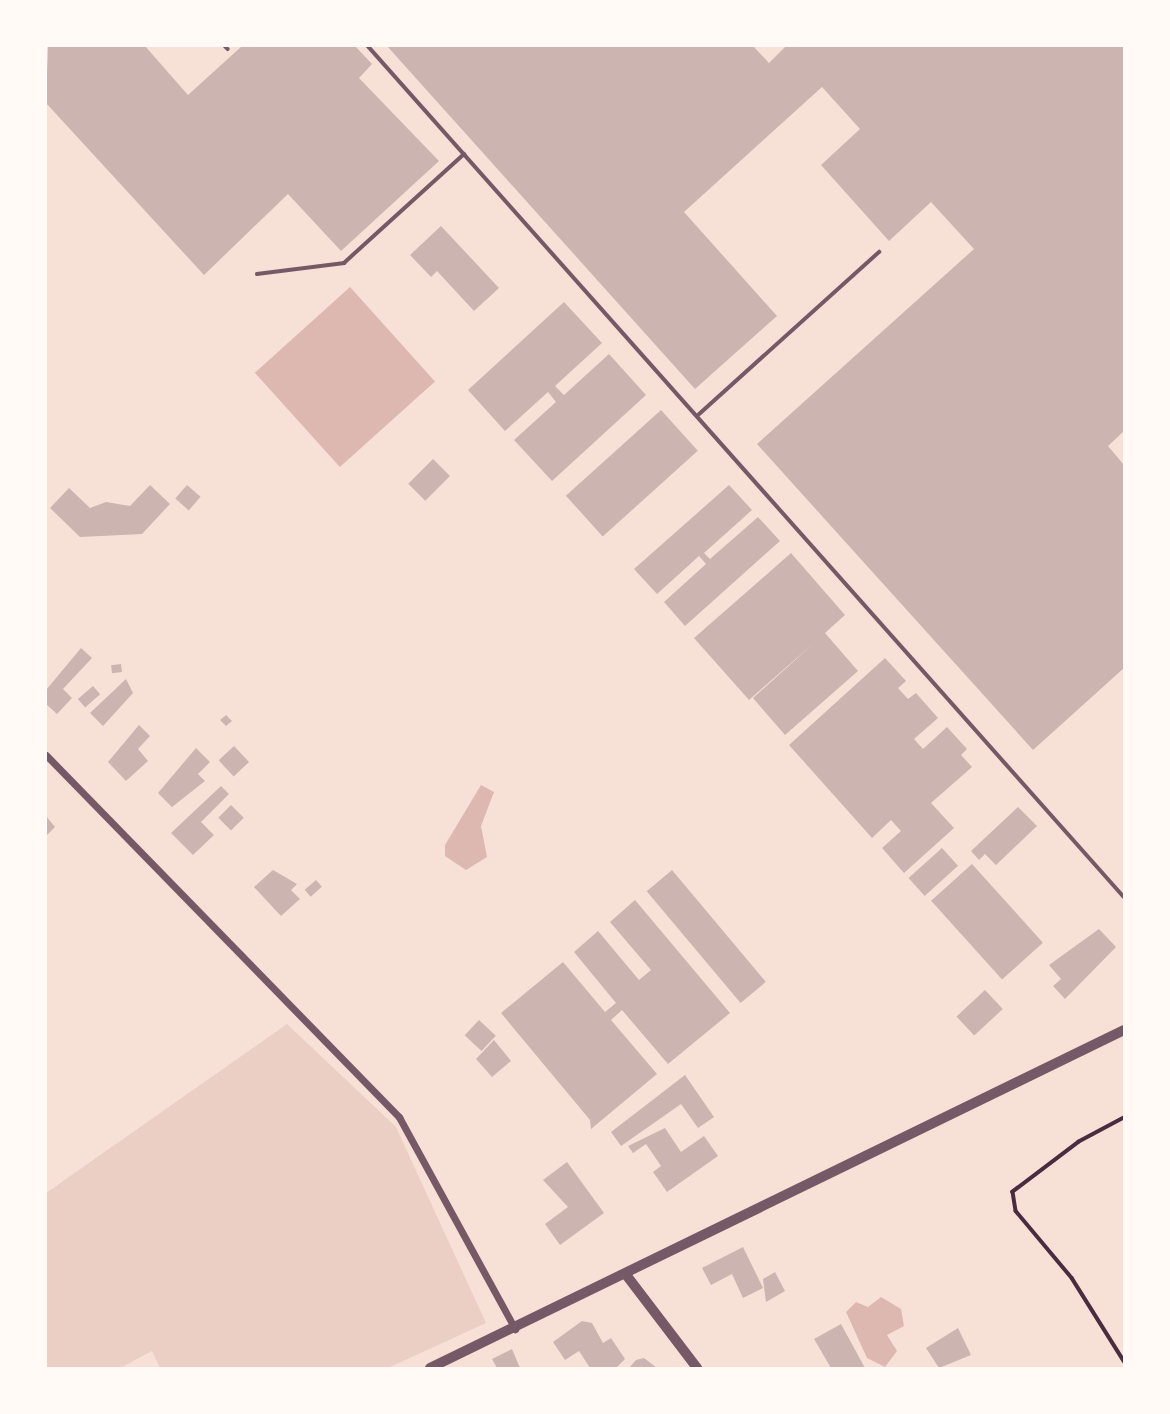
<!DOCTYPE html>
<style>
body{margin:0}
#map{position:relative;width:1170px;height:1414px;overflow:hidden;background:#f7e1d7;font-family:"PT Sans",sans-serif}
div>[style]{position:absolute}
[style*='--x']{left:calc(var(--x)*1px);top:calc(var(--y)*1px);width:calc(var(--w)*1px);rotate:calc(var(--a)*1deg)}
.green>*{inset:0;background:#ebcfc5}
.water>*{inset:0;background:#dcb8b0;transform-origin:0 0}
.building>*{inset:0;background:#ccb4b1;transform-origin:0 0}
.path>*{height:3.5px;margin:-1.75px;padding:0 1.75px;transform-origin:1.75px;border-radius:1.75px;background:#4a2c40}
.service>*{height:3.5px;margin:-1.75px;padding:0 1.75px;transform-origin:1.75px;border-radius:1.75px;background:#755966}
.minor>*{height:7px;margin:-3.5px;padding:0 3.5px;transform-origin:3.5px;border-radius:3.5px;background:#755966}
.tertiary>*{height:10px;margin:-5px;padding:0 5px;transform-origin:5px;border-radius:5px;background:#755966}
span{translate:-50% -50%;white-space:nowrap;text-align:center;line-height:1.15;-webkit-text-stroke:5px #fffaf5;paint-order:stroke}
.frame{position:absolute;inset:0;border:47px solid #fffaf5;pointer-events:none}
</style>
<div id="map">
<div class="green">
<div style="clip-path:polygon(287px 1024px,396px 1127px,486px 1323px,388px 1368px,160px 1368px,152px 1351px,120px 1368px,46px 1368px,46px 1193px)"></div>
</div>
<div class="water">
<div style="left:350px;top:287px;width:127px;height:128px;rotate:48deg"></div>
<div style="clip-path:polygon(481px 785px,494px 792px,481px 826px,487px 857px,466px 870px,445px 856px,445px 845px)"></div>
<div style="clip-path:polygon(881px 1297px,901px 1309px,904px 1326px,887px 1335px,897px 1351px,885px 1367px,867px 1358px,846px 1312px,856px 1302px,868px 1307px)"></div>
</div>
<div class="building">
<div style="clip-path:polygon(145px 46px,188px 95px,242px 46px,355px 46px,372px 64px,359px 78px,439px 161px,341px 251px,288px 194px,204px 275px,46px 103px,48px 46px)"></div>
<div style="clip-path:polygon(387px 46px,753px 46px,769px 63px,786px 46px,1124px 46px,1124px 431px,1108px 446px,1124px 465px,1124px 668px,1033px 750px,757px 444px,974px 249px,931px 202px,889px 241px,821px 165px,860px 129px,822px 87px,684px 212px,777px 316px,695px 389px)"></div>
<div style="clip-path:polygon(441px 226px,499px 288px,474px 311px,437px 271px,431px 277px,410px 255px)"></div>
<div style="clip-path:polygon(564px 302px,602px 343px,555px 386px,564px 395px,609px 354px,646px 395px,552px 481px,514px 440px,556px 402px,548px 392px,505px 431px,468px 390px)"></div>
<div style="left:661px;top:410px;width:55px;height:128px;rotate:48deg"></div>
<div style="left:433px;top:459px;width:24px;height:35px;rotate:45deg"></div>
<div style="clip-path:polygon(150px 485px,170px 504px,142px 534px,80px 537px,50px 508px,69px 488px,90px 508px,106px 502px,130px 506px)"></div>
<div style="left:187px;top:485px;width:18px;height:18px;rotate:41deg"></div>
<div style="clip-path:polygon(729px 485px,752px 510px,704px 553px,710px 559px,758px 517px,780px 541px,685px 626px,664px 602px,706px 564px,699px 556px,657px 594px,634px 569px)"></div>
<div style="clip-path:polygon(791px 553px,845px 615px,825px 633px,858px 671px,785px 735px,753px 698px,814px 643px,749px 700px,694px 638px)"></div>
<div style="clip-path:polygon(81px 648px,92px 658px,63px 689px,72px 698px,57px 714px,46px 704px,46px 690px)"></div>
<div style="clip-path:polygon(885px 658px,906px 681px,898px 688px,908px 699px,916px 693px,938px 718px,914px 739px,923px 749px,947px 727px,967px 749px,961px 755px,972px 767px,931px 803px,954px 828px,904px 873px,882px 848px,901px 831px,891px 820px,872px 838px,789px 745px)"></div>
<div style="left:121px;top:664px;width:8px;height:10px;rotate:83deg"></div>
<div style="clip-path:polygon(126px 679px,133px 693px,103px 726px,90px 713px)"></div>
<div style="left:93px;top:686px;width:11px;height:20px;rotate:49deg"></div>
<div style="clip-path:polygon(226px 715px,232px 721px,226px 726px,220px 720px)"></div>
<div style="clip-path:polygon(139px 725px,150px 736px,138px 749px,148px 761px,126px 781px,108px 762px)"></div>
<div style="left:234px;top:746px;width:22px;height:21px;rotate:47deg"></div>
<div style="clip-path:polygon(196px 748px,210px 762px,198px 774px,205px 781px,172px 807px,158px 793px)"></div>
<div style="clip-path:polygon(221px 786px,229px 794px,201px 822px,214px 835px,193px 855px,171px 833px)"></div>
<div style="left:231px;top:805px;width:18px;height:18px;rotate:45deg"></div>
<div style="clip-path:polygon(1018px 807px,1037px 826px,996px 865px,985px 854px,979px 860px,971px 851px)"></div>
<div style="clip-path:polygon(46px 816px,55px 827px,46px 836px)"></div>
<div style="left:942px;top:848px;width:24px;height:45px;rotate:48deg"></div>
<div style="left:972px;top:864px;width:106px;height:55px;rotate:48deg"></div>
<div style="clip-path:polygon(273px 870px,297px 884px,291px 890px,300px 899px,281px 916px,254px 887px)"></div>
<div style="left:672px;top:870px;width:146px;height:33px;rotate:50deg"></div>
<div style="left:316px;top:880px;width:9px;height:15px;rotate:49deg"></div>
<div style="clip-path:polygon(635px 900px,730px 1013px,668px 1064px,622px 1010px,611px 1020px,657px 1074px,591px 1129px,590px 1120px,501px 1013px,563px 962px,605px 1012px,616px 1003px,574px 952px,598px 931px,639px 980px,651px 970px,610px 922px)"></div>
<div style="clip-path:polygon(1099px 929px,1116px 947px,1065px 999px,1053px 986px,1061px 979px,1049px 965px)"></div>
<div style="left:985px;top:990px;width:26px;height:39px;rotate:47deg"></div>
<div style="left:479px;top:1020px;width:23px;height:21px;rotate:43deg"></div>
<div style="clip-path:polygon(494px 1040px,511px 1061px,492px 1077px,476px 1059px)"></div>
<div style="clip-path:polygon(685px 1075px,714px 1117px,698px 1128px,681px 1104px,621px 1146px,611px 1132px)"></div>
<div style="clip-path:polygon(665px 1128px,681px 1152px,704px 1136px,718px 1156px,667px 1192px,653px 1172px,661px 1166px,646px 1144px,633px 1153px,628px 1146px)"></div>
<div style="clip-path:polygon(567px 1162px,604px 1213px,560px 1245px,545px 1224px,568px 1207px,543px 1180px)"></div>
<div style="clip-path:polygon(743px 1247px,763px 1288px,743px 1298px,732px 1274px,711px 1285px,702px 1268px)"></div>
<div style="clip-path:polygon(775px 1272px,785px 1291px,766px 1302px,763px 1279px)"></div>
<div style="clip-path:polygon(582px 1321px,592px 1323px,603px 1343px,611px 1338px,625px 1359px,616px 1368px,590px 1368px,579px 1351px,565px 1360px,553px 1342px)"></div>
<div style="clip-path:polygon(841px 1324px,865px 1368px,831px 1368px,814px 1339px)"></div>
<div style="clip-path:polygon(958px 1328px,971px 1355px,939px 1368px,926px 1348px)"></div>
<div style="clip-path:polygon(512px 1349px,520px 1368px,497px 1368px,492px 1359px)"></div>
<div style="clip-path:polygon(644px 1358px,657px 1368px,629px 1368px,636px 1360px)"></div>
</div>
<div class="path">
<div style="--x:1124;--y:1118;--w:51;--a:151.9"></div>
<div style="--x:1079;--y:1142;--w:83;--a:142.9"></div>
<div style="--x:1013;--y:1192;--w:19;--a:81"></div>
<div style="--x:1016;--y:1211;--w:87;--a:50.1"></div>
<div style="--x:1072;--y:1278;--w:98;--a:57.9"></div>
</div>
<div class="service">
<div style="--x:225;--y:46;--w:4;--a:45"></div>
<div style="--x:368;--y:46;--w:1138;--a:48.38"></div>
<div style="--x:257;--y:274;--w:88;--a:-7.2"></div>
<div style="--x:344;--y:263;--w:162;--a:-42.2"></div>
<div style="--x:697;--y:416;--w:245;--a:-42"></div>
</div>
<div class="minor">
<div style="--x:46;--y:755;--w:506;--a:45.72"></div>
<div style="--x:399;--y:1117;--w:242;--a:61.3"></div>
</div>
<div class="tertiary">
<div style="--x:627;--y:1276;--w:116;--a:52.7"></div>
<div style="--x:430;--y:1368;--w:772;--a:-25.97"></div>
</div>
<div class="frame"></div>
</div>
